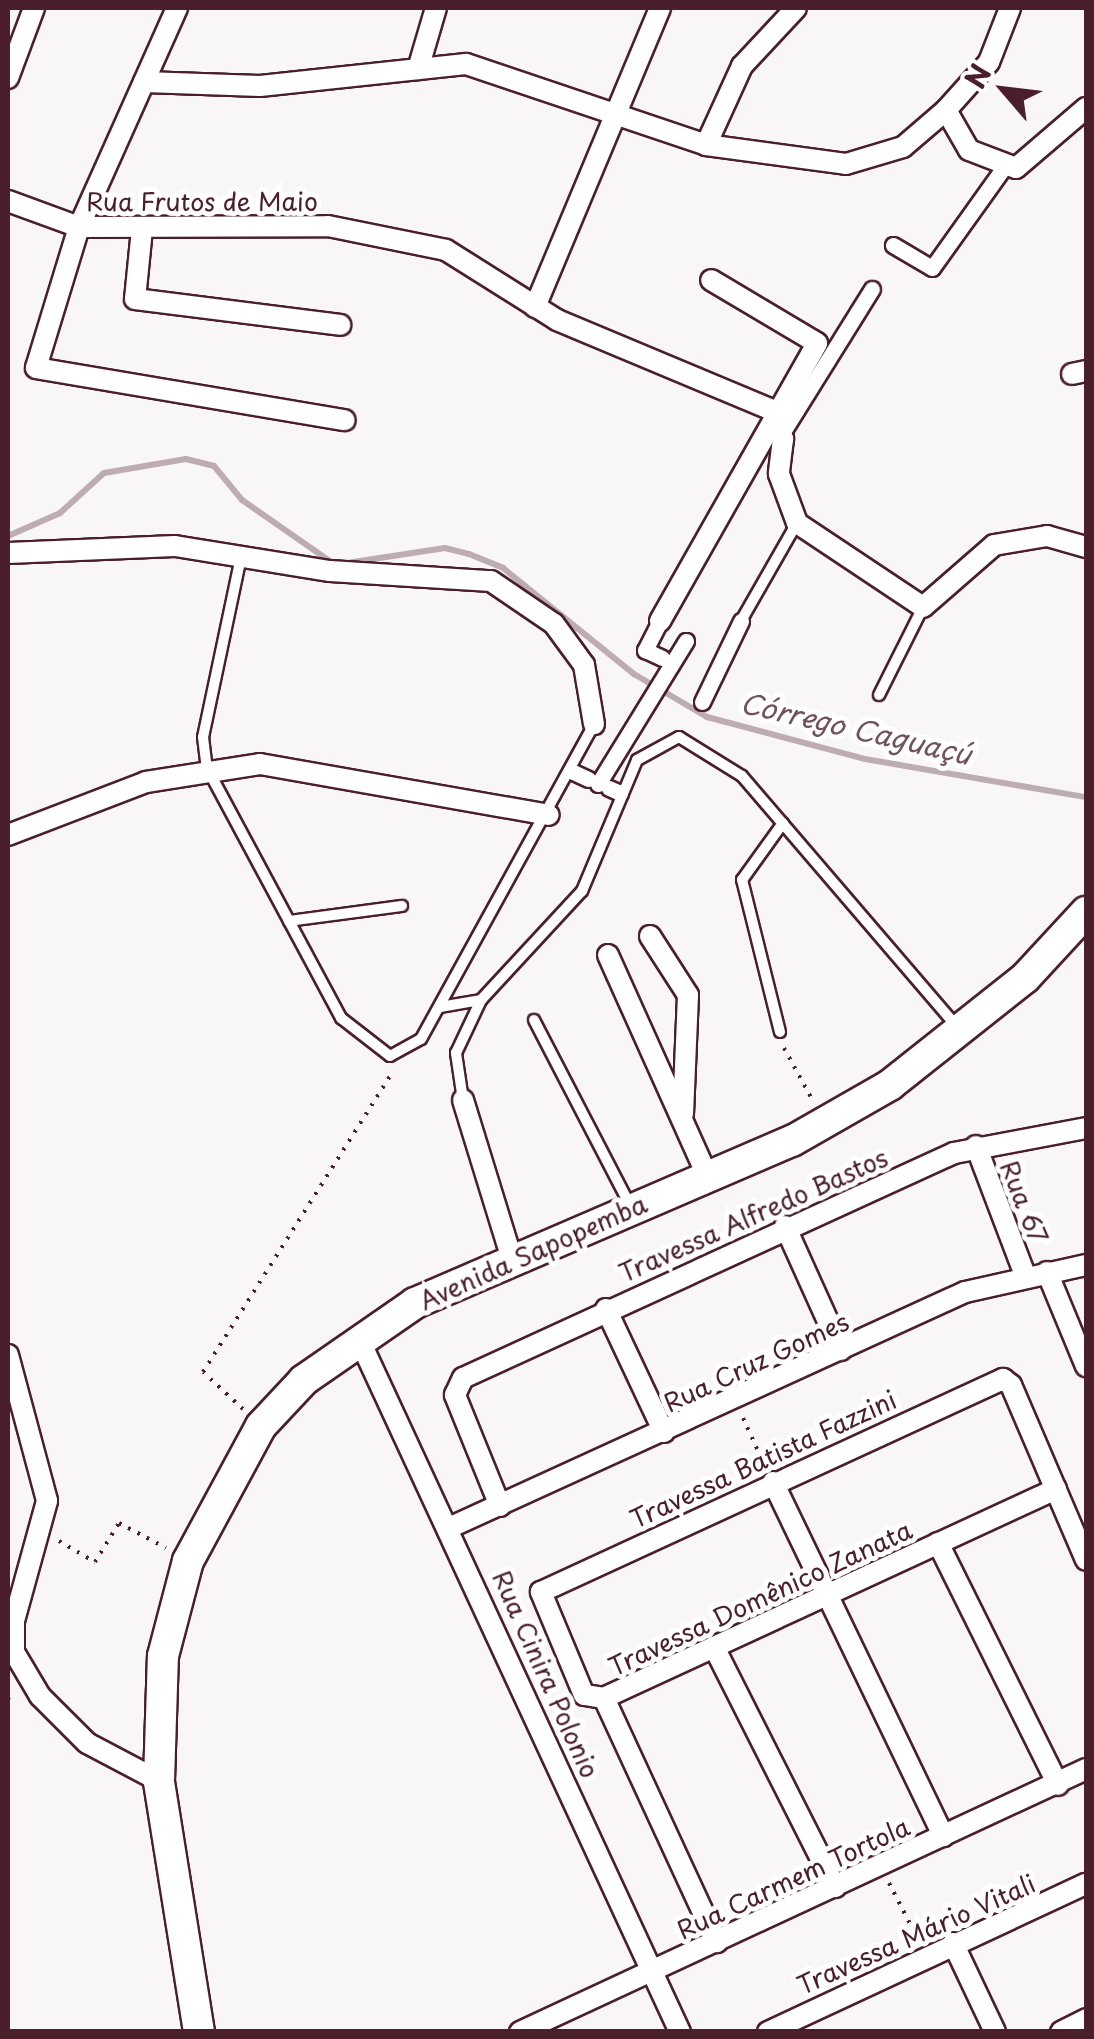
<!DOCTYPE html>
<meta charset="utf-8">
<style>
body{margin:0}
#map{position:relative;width:1094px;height:2039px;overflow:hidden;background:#f8f6f7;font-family:"Playpen Sans",sans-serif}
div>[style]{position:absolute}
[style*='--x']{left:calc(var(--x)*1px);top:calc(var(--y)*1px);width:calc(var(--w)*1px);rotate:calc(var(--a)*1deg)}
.stream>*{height:6px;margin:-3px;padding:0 3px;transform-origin:3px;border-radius:3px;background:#bdadb0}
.path>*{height:4px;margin-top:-2px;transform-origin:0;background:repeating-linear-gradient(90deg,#4a1f2b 0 2.5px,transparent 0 10.5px)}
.roads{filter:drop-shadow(2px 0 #4a1f2b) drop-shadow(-2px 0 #4a1f2b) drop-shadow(0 2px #4a1f2b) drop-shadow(0 -2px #4a1f2b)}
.service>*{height:10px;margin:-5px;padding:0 5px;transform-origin:5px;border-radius:5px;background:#fff}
.pedestrian>*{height:15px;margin:-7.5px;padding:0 7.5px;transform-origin:7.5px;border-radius:7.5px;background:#fff}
.minor>*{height:20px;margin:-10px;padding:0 10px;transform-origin:10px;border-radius:10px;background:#fff}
.secondary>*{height:30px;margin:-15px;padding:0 15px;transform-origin:15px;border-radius:15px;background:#fff}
span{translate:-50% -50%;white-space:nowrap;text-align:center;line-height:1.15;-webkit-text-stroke:10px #fff;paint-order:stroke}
.street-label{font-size:25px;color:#4a1f2b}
.water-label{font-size:28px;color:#72515a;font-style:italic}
.frame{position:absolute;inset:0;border:10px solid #4a1f2b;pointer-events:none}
.north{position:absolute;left:954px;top:40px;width:100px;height:100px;-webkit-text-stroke:8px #fff;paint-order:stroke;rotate:298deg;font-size:28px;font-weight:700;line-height:40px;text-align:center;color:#4a1f2b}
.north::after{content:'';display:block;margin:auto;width:35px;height:45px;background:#4a1f2b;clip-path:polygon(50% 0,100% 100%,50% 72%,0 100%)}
</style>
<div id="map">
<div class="stream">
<div style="--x:8;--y:536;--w:57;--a:-23.9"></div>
<div style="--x:60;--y:513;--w:59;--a:-42.3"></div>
<div style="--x:104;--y:473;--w:83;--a:-9.7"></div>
<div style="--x:186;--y:459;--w:29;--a:14"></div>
<div style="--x:214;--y:466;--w:44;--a:50.5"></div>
<div style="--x:242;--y:500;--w:112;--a:34.8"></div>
<div style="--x:347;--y:563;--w:99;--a:-8.7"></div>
<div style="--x:445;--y:548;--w:25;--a:14"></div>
<div style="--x:469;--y:554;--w:37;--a:22"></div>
<div style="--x:503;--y:568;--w:169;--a:39"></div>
<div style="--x:634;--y:674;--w:85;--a:30.5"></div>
<div style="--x:707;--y:717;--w:163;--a:14.9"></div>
<div style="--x:865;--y:759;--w:224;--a:9.8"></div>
</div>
<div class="path">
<div style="--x:784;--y:1048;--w:60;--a:61.3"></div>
<div style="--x:243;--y:1409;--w:54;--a:-137.2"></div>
<div style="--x:203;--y:1372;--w:355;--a:-57.7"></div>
<div style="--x:743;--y:1418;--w:51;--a:65.5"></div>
<div style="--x:59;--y:1541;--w:42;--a:30.3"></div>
<div style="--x:95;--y:1562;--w:46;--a:-58.4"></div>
<div style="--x:119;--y:1523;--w:53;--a:28"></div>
<div style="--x:8;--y:1699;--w:10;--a:-61"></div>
<div style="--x:889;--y:1883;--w:65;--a:62.7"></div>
</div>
<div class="roads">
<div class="service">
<div style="--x:241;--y:557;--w:184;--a:101.9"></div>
<div style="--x:203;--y:737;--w:31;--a:83"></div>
<div style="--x:207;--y:768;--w:284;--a:61.8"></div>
<div style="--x:341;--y:1018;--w:62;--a:37.8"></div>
<div style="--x:390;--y:1056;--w:35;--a:-29"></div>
<div style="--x:421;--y:1039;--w:359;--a:-61.2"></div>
<div style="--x:741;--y:621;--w:113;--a:-60.3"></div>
<div style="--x:879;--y:695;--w:98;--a:-63.4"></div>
<div style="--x:289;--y:921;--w:114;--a:-7.6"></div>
<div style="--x:440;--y:1007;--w:42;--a:-9.7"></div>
<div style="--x:534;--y:1020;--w:211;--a:62.6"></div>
<div style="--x:780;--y:1032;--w:157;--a:-104"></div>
<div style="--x:742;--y:880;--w:70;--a:-54.3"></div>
<div style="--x:463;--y:1100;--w:48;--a:-98.5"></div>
<div style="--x:456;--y:1053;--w:59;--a:-64.7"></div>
<div style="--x:481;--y:1000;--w:149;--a:-47.2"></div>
<div style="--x:582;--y:891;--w:142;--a:-67.2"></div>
<div style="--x:637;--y:760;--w:48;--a:-28.7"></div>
<div style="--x:679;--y:737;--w:74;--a:31.8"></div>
<div style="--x:742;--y:776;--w:330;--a:49.4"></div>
</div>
<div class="pedestrian">
<div style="--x:893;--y:245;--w:45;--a:30.5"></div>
<div style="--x:932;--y:268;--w:124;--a:-54.5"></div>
<div style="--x:781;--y:435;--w:172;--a:-58.1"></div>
<div style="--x:660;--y:621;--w:33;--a:117"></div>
<div style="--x:645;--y:650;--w:19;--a:25"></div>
<div style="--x:702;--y:702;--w:90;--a:-64.3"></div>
<div style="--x:571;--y:771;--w:19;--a:25"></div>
<div style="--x:598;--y:784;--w:168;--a:-58.4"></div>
<div style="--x:609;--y:788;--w:12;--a:24"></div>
</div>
<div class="minor">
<div style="--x:177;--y:8;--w:240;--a:114.1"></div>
<div style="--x:79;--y:227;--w:147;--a:107"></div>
<div style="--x:36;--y:368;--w:313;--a:9.6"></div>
<div style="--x:418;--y:69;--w:64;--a:-73.6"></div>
<div style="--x:8;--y:78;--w:75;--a:-69.6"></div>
<div style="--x:144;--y:82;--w:116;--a:2"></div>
<div style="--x:260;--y:86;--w:207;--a:-6.1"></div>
<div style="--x:466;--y:64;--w:253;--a:18.6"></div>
<div style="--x:706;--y:145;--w:141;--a:7.7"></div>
<div style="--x:846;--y:164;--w:59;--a:-16.6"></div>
<div style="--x:903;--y:147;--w:57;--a:-40.7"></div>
<div style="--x:946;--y:110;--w:64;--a:-48.1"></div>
<div style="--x:989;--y:62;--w:58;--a:-68.7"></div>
<div style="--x:946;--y:110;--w:46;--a:60.1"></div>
<div style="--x:969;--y:150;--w:50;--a:21"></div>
<div style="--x:1016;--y:168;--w:92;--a:-40.6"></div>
<div style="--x:706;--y:145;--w:87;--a:-65.5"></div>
<div style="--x:742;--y:66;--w:79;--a:-47"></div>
<div style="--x:8;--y:201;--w:76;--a:20.1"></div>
<div style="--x:79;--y:227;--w:249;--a:-0.2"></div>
<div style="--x:328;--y:226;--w:120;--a:11.5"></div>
<div style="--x:446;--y:250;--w:131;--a:32.2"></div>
<div style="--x:557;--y:320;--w:241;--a:22.7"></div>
<div style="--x:142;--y:229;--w:70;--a:95.7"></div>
<div style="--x:135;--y:299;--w:207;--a:7.2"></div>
<div style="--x:535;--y:307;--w:324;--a:-67.3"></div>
<div style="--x:1072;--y:374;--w:14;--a:-12"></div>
<div style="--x:771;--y:426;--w:18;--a:47"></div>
<div style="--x:783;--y:439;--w:35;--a:97"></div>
<div style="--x:779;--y:474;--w:52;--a:69.8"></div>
<div style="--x:797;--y:523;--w:151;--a:33.7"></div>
<div style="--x:923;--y:607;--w:94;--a:-41.1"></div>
<div style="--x:994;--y:545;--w:54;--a:-9.6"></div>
<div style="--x:1047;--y:536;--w:41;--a:15.8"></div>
<div style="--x:8;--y:553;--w:167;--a:-2.4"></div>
<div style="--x:175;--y:546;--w:157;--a:9.2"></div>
<div style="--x:330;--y:571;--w:161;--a:3.6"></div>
<div style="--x:491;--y:581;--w:76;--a:34.3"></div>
<div style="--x:554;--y:624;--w:51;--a:53.8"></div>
<div style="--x:584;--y:665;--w:60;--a:80.4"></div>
<div style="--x:660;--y:621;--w:319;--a:-60.5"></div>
<div style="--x:817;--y:343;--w:123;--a:-149.3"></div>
<div style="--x:8;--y:835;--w:148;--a:-21"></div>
<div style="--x:146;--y:782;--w:115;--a:-9"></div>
<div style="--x:260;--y:764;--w:293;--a:10"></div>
<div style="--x:650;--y:936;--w:70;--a:57.2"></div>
<div style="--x:688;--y:995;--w:119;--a:92.4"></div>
<div style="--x:608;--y:955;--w:243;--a:65.8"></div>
<div style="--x:463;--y:1100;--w:163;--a:72.9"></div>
<div style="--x:976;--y:1146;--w:138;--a:69.2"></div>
<div style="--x:785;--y:1226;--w:136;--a:65.7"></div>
<div style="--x:1047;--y:1272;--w:102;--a:67.5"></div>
<div style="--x:606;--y:1309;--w:136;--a:64.8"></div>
<div style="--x:359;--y:1339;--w:764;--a:65.15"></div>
<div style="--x:8;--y:1355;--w:151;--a:75"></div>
<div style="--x:47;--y:1501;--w:124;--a:105.4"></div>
<div style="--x:14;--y:1621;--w:31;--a:90"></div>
<div style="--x:14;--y:1652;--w:51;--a:59.4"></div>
<div style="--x:40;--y:1696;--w:66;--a:45"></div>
<div style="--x:87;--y:1743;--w:81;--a:27.8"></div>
<div style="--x:773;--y:1482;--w:393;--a:64.3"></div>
<div style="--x:1056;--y:1489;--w:498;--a:155.2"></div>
<div style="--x:604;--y:1698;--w:20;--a:-171"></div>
<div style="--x:584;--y:1695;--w:112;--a:-112.7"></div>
<div style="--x:541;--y:1592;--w:509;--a:-24.75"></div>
<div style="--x:1003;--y:1379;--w:10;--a:37"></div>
<div style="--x:1011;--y:1385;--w:190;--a:66.8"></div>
<div style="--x:500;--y:1506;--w:120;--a:-112.1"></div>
<div style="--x:455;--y:1395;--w:19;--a:-65"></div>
<div style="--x:463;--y:1378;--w:540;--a:-24.62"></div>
<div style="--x:954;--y:1153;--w:134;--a:-10.7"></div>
<div style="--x:453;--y:1526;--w:563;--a:-24.56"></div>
<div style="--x:965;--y:1292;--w:124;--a:-12.6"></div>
<div style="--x:938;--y:1543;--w:270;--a:63.6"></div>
<div style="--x:714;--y:1647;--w:269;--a:63.2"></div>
<div style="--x:604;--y:1698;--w:269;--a:65.2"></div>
<div style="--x:953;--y:1943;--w:98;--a:64.7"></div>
<div style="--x:520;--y:2032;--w:624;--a:-24.92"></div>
<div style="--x:768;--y:2032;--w:351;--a:-25"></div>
<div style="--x:1061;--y:2032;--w:28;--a:-27"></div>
</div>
<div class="secondary">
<div style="--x:199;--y:2032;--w:254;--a:-99.1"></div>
<div style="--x:159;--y:1781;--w:125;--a:-88.2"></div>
<div style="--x:163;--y:1656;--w:98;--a:-75.3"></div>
<div style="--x:188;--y:1561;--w:153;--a:-61.6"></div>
<div style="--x:261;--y:1426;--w:63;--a:-46.9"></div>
<div style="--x:304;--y:1380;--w:135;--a:-34.7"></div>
<div style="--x:415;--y:1303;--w:410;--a:-23.3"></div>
<div style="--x:792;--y:1141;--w:113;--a:-29.7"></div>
<div style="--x:890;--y:1085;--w:172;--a:-38.4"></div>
<div style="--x:1025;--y:978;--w:90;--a:-47.3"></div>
</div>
</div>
<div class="street-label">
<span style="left:202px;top:201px">Rua Frutos de Maio</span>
<span style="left:1024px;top:1202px;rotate:69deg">Rua 67</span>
<span style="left:753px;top:1215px;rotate:-24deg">Travessa Alfredo Bastos</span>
<span style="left:533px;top:1252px;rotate:-24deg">Avenida Sapopemba</span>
<span style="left:756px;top:1362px;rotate:-25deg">Rua Cruz Gomes</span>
<span style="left:763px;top:1459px;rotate:-25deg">Travessa Batista Fazzini</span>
<span style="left:760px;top:1598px;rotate:-25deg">Travessa Domênico Zanata</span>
<span style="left:546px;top:1674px;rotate:66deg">Rua Cinira Polonio</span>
<span style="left:793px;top:1878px;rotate:-25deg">Rua Carmem Tortola</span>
<span style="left:916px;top:1934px;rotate:-24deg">Travessa Mário Vitali</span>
</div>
<div class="water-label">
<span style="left:856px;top:728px;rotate:13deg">Córrego Caguaçú</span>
</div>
<div class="frame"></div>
<div class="north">N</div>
</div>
